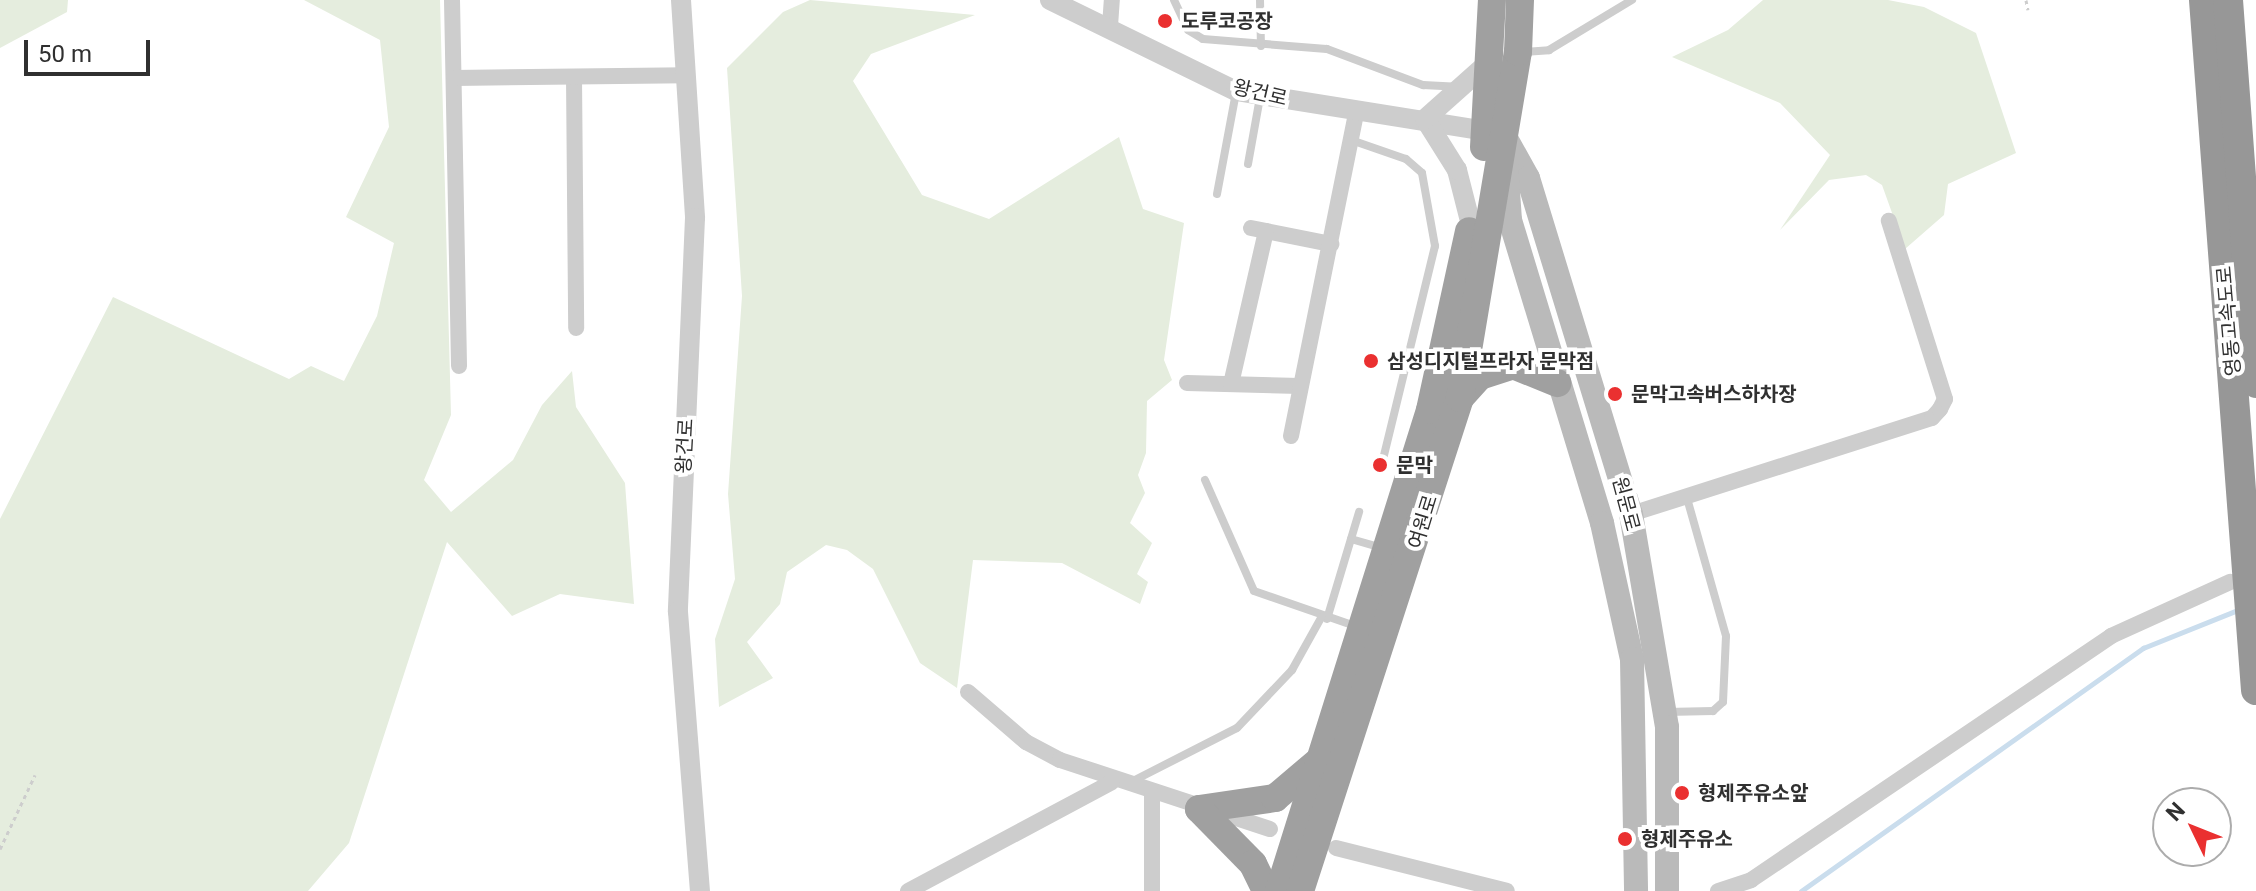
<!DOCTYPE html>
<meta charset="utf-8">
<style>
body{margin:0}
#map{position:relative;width:2256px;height:891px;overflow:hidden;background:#fff;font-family:Roboto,"Noto Sans KR",sans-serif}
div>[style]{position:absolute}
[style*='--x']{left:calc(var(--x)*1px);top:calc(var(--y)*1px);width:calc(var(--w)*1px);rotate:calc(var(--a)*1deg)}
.green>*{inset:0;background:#e5edde}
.stream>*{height:5px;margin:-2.5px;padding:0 2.5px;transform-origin:2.5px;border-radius:2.5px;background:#cadded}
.path>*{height:3px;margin-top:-1.5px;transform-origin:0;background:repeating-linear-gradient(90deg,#cdcdcd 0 4px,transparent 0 8px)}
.service>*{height:8px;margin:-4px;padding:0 4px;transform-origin:4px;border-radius:4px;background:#cdcdcd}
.minor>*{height:16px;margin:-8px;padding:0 8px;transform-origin:8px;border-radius:8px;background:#cdcdcd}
.tertiary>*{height:20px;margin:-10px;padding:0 10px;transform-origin:10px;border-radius:10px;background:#cdcdcd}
.secondary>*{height:24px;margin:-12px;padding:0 12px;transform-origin:12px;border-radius:12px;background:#bababa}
.trunk>*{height:28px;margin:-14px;padding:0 14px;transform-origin:14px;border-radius:14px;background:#a0a0a0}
.motorway>*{height:30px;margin:-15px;padding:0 15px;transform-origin:15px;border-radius:15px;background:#979797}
.dots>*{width:22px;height:22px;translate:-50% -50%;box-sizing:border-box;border:4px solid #fff;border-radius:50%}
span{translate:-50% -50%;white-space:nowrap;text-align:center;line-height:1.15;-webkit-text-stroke:8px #fff;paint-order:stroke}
.poi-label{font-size:20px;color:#303030;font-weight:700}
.left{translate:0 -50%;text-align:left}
.street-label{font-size:20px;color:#303030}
.north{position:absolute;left:2152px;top:787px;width:80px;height:80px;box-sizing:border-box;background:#fff;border:2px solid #acacac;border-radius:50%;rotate:313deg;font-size:22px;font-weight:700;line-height:32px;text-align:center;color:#303030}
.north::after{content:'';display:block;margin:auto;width:28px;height:36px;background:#ea3030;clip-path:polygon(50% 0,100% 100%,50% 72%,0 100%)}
.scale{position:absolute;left:24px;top:40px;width:126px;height:36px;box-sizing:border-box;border:4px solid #303030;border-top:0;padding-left:10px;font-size:24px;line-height:28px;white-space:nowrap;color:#303030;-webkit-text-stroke:6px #fff;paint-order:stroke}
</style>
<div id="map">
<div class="green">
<div style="clip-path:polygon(0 0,68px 0,67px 12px,0 48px)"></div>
<div style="clip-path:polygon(304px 0,440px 0,451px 415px,424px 480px,451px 512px,513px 460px,542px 405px,572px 371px,576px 407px,625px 483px,634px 604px,560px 594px,512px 616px,447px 542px,349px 843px,308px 891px,0 891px,0 519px,113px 297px,289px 379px,311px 366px,344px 381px,377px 316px,394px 243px,346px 217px,389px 127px,380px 40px)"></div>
<div style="clip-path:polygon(810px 0,975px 15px,871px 54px,853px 81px,922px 195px,989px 219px,1119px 137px,1143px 209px,1184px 223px,1164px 360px,1172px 380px,1147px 401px,1146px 453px,1138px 475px,1145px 493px,1130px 523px,1152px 543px,1137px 574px,1148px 582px,1140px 604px,1062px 563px,973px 560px,957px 688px,920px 663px,873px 569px,847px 550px,826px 545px,787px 572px,780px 604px,747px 642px,773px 678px,719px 707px,715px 639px,735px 579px,728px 494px,742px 296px,727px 68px,783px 12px)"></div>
<div style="clip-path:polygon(1763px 0,1888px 0,1924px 7px,1976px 33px,2016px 153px,1948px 184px,1944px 215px,1905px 249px,1882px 185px,1866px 175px,1829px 180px,1780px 230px,1830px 155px,1780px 103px,1672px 57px,1728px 30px)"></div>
</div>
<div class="stream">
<div style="--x:1801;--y:891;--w:420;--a:-35.4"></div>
<div style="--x:2143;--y:648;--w:105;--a:-21.9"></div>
</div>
<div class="path">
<div style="--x:2026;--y:0;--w:10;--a:79"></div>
<div style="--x:0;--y:849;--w:82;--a:-64.7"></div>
</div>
<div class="service">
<div style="--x:1174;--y:0;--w:33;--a:65"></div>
<div style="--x:1188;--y:30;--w:17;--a:31"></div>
<div style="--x:1203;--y:39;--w:124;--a:4.6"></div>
<div style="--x:1327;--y:49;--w:103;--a:20.6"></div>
<div style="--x:1423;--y:85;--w:34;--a:3"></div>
<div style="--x:1260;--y:0;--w:46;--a:88.8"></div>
<div style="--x:1523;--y:52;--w:26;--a:-4"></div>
<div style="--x:1549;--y:50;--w:97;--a:-31.1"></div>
<div style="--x:1351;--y:140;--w:58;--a:19.1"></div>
<div style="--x:1406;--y:159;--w:21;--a:41"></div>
<div style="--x:1422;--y:173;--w:74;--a:79.9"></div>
<div style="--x:1435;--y:246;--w:216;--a:103.7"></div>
<div style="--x:1248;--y:164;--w:68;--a:-79.8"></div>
<div style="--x:1217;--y:194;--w:104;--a:-79.4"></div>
<div style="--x:1205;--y:480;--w:121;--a:66.2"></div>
<div style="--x:1254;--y:591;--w:107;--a:19.1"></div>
<div style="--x:1351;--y:539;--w:33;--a:16"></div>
<div style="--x:1327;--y:619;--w:112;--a:-73.3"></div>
<div style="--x:1666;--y:712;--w:47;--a:-1.2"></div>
<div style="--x:1713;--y:711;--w:13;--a:-42"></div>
<div style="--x:1723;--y:702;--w:66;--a:-87.4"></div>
<div style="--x:1726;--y:636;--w:143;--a:-105.8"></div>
<div style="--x:1127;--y:784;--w:123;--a:-27"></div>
<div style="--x:1237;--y:728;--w:80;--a:-46.5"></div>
<div style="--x:1292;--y:670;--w:60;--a:-60.9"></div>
</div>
<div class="minor">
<div style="--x:452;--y:0;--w:366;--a:88.9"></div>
<div style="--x:1110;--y:26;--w:26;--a:-86"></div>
<div style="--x:574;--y:77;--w:251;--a:89.5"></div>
<div style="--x:454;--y:78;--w:232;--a:-0.7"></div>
<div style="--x:1251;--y:228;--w:82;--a:11.3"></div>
<div style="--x:1187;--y:383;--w:113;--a:1.5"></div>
<div style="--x:1231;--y:384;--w:157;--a:-77.1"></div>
<div style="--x:1291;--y:436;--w:333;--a:-78.6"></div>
<div style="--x:1631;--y:514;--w:316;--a:-17.7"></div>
<div style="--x:1932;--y:418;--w:12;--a:-48"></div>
<div style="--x:1940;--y:409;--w:11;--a:-63"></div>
<div style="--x:1945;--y:399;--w:187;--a:-107.5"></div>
<div style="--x:968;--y:692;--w:77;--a:40.8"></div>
<div style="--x:1026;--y:742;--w:38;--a:28"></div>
<div style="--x:1060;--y:760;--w:221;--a:18.2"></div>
<div style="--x:1152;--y:795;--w:96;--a:90"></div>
<div style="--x:1336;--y:848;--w:176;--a:14.1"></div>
<div style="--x:908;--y:891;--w:231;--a:-28.1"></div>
<div style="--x:1718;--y:891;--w:35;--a:-18"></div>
<div style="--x:1751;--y:880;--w:435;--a:-34.1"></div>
<div style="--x:2111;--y:636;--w:131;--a:-24.4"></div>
</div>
<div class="tertiary">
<div style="--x:681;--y:0;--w:218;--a:86.3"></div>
<div style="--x:695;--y:218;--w:394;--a:92.5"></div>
<div style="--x:678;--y:612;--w:280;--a:85.5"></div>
<div style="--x:1050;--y:0;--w:207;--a:26.1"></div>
<div style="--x:1236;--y:91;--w:254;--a:9.1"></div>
<div style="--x:1470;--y:221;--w:53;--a:-104.3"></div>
<div style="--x:1457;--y:170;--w:60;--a:-122.1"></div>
<div style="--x:1425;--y:119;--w:86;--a:-41.7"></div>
</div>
<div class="secondary">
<div style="--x:1503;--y:133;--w:51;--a:60.9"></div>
<div style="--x:1528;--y:178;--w:351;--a:73"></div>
<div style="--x:1631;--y:514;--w:216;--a:80.4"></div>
<div style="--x:1667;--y:727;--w:164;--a:90"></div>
<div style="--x:1506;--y:163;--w:57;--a:86"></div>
<div style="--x:1510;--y:220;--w:317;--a:73.1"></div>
<div style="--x:1602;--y:523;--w:139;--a:77.6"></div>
<div style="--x:1632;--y:659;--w:232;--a:89"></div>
</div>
<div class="trunk">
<div style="--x:1484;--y:147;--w:147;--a:-86.9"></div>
<div style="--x:1460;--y:398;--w:30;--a:-48"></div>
<div style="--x:1480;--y:376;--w:35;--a:-18"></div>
<div style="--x:1513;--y:365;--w:48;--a:22.2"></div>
<div style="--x:1199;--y:809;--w:77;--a:-8.2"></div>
<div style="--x:1275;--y:798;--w:59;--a:-40.2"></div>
<div style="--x:1199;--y:809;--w:77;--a:45.5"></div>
<div style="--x:1253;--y:864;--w:30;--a:64"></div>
<div style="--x:1279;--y:891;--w:504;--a:-72.57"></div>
<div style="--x:1430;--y:410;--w:183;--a:-77.7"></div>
<div style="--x:1300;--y:891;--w:518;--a:-72.02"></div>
<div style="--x:1460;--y:398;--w:351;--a:-80.5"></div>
<div style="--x:1518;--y:52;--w:52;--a:-87.8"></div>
</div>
<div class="motorway">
<div style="--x:2204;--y:0;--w:692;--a:85.69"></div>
<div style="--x:2228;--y:0;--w:384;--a:85.8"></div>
</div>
<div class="dots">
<div style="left:1165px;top:21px;background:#ea3030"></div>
<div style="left:1371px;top:361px;background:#ea3030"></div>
<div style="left:1615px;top:394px;background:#ea3030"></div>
<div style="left:1380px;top:465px;background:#ea3030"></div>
<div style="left:1682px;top:793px;background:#ea3030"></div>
<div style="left:1625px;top:839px;background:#ea3030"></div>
</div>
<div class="poi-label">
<span class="left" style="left:1181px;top:21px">도루코공장</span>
<span class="left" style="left:1387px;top:361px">삼성디지털프라자 문막점</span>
<span class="left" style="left:1631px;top:394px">문막고속버스하차장</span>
<span class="left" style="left:1396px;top:465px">문막</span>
<span class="left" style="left:1698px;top:793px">형제주유소앞</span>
<span class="left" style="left:1641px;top:839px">형제주유소</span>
</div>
<div class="street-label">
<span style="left:1260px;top:93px;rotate:13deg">왕건로</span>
<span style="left:2229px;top:321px;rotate:-95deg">영동고속도로</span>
<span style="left:685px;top:446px;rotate:-87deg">왕건로</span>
<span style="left:1626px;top:504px;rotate:75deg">원문로</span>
<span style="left:1423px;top:522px;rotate:-73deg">여원로</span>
</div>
<div class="north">N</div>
<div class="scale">50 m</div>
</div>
